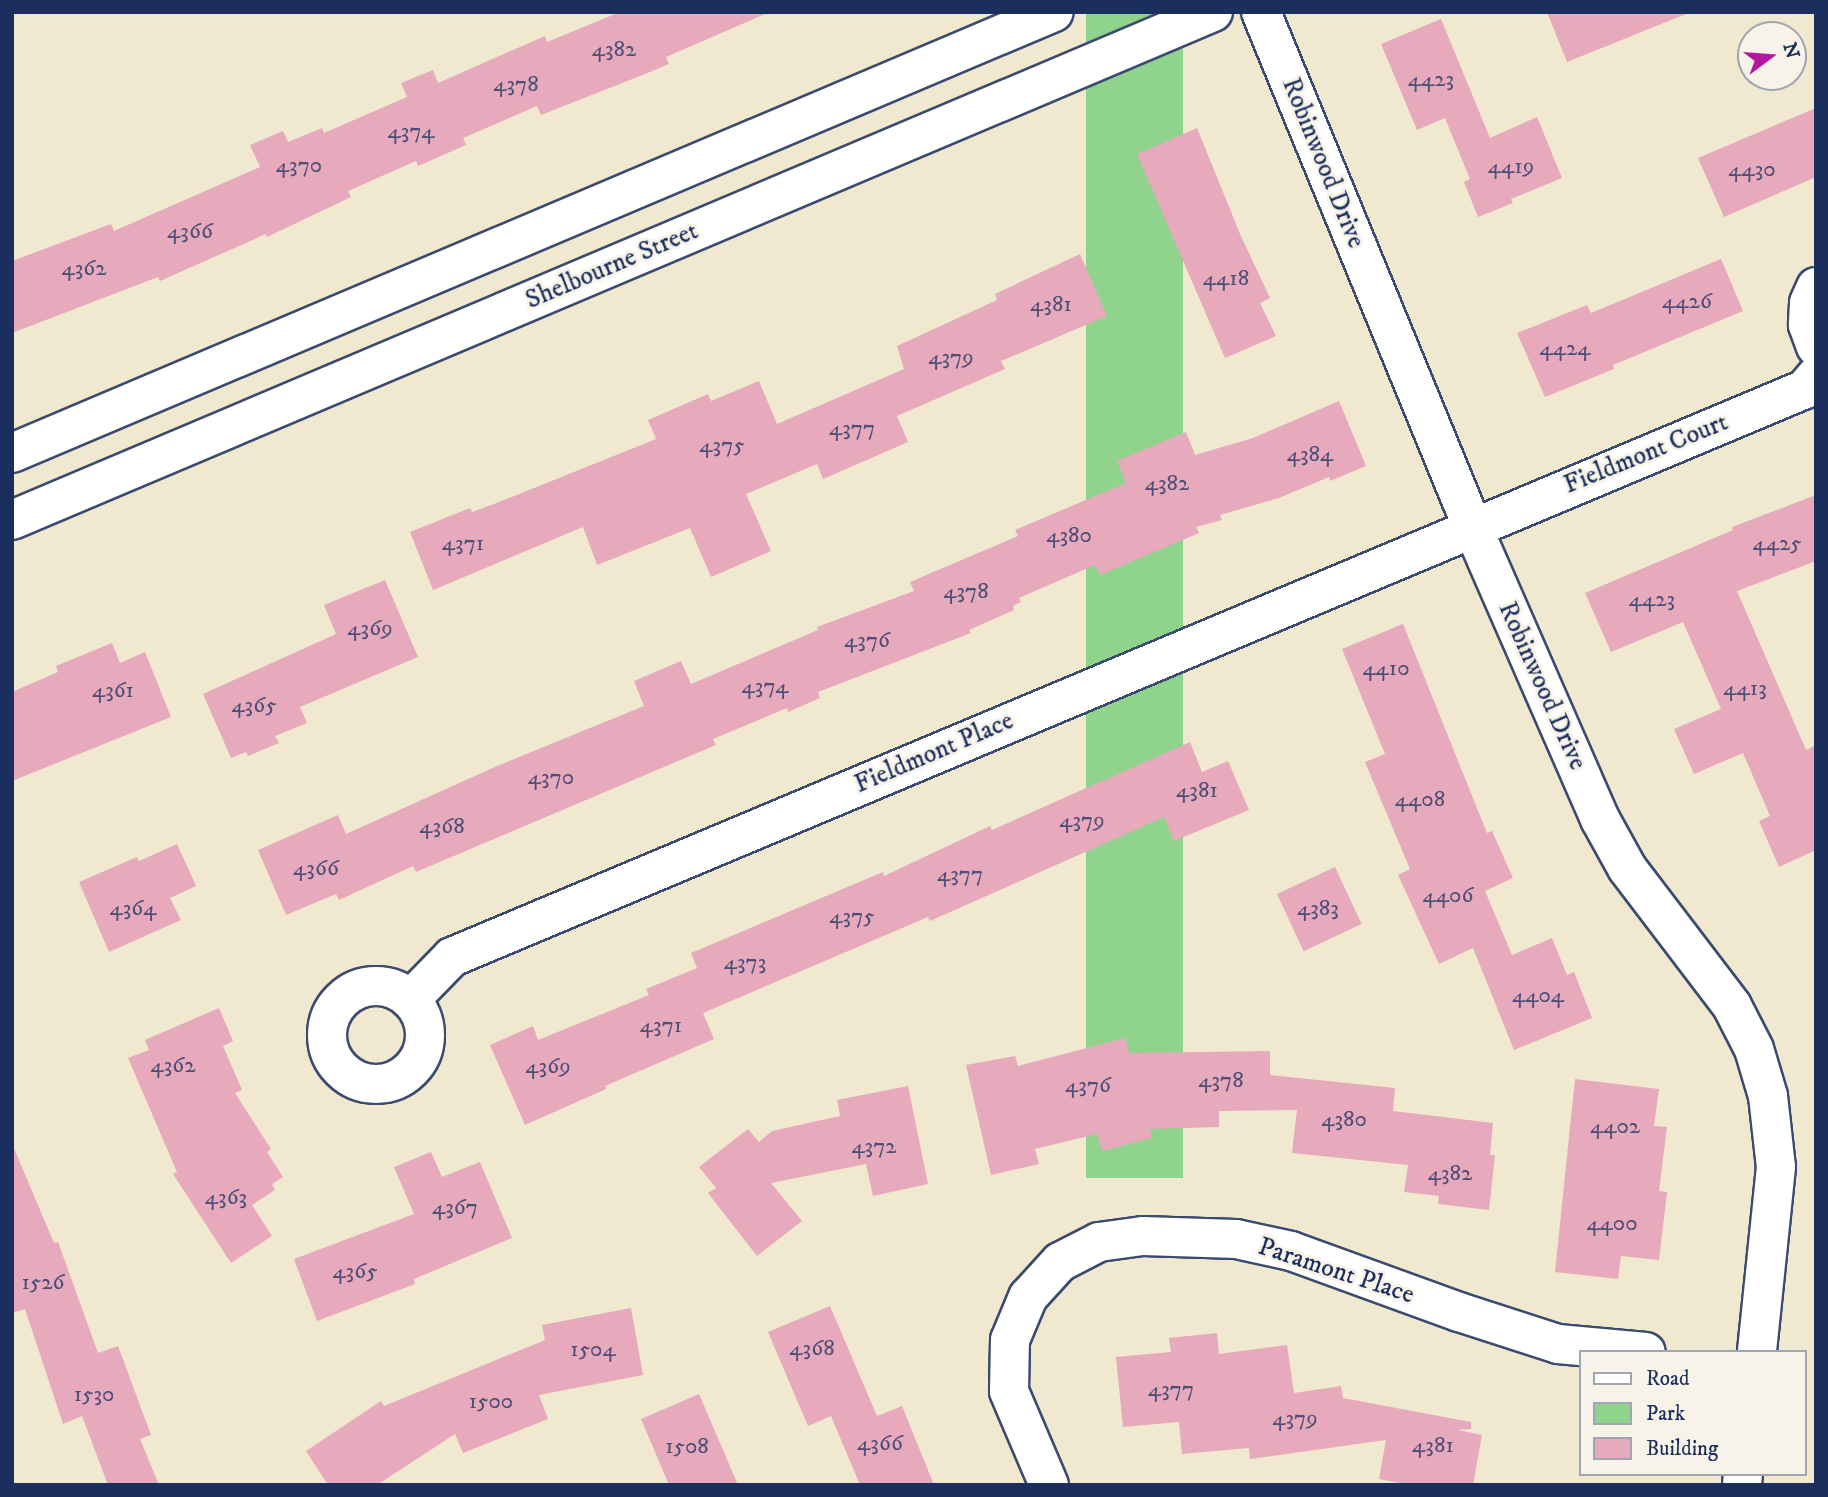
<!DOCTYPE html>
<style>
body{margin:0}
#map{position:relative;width:1828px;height:1497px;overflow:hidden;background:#f0e8cf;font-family:"IM FELL DW Pica",serif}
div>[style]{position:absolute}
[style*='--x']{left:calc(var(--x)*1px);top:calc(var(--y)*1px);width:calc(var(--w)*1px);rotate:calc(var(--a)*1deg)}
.green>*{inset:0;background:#8fd38c;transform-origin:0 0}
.building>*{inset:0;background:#e6aabc;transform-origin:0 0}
.roads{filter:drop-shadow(2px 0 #3b4b6f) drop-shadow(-2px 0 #3b4b6f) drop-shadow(0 2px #3b4b6f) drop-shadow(0 -2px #3b4b6f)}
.street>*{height:38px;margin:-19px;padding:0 19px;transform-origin:19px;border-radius:19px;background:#fff}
.street>.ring{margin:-19px;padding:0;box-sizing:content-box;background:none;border:38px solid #fff;border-radius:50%}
.secondary>*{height:38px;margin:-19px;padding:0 19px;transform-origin:19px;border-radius:19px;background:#fff}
span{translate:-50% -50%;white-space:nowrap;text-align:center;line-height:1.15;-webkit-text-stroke:6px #f7f3e8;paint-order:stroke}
.number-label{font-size:23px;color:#4e4e76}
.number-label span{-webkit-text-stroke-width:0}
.street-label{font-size:26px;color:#1b2f5e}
.frame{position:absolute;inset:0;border:14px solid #1b2f5e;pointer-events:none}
.legend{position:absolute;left:1579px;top:1350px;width:228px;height:126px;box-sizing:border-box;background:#f7f3e8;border:2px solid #9fa5b1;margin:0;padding:9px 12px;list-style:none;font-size:21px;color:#1b2f5e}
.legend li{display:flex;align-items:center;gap:14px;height:35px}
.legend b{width:35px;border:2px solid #9fa5b1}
.north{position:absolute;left:1737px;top:21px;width:70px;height:70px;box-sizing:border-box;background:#f7f3e8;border:2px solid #9fa5b1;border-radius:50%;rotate:74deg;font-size:19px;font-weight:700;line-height:28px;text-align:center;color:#1b2f5e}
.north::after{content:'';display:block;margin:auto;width:24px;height:32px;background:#b5179e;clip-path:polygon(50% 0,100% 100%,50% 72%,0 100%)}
</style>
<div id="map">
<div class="green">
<div style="left:1086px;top:12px;width:97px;height:1166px"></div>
</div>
<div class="building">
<div style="clip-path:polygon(620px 12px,770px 12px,666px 57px,669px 64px,645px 74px,541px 115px,537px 106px,463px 138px,466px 145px,418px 166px,416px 161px,348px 191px,351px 197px,267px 237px,266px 234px,160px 281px,158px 277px,12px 333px,12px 261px,111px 224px,114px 231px,260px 167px,250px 145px,283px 131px,288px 142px,322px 128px,324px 133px,407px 97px,401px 83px,433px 70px,438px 83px,545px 36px,547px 42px)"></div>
<div style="clip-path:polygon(1547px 12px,1685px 12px,1686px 14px,1567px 62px)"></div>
<div style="clip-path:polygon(1441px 19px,1490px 138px,1537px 117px,1562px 178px,1511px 199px,1513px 203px,1478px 217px,1464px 182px,1470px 179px,1445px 118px,1417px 130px,1381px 44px)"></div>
<div style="clip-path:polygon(1816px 108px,1816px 177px,1724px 217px,1698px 158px)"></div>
<div style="clip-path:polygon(1197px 128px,1240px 234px,1270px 298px,1260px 303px,1276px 336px,1225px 358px,1137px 154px)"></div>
<div style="clip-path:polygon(1080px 254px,1107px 316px,1001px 361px,1005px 369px,897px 416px,908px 442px,823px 479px,817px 464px,746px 494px,771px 551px,711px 577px,690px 528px,597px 565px,583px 527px,433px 590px,410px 532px,470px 508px,472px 512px,494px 504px,656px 439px,648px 420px,708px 394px,711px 401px,759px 381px,777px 424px,904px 369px,897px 346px,997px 300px,995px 294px)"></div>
<div style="clip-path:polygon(1721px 259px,1743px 311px,1613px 365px,1614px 369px,1545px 397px,1517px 333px,1587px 305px,1591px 313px)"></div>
<div style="clip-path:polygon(1339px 401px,1366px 466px,1330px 481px,1329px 477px,1279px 498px,1220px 515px,1222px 520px,1196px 527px,1199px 533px,1100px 575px,1095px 565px,1019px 598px,1021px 602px,1013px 606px,1014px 610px,969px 630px,971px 633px,818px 692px,820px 698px,788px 712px,787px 708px,713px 739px,716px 745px,416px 872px,413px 866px,339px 900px,336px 894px,286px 915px,258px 850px,338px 815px,346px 834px,497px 766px,644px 706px,634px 681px,681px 661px,691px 684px,818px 630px,817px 627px,914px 591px,910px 582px,1018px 536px,1015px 530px,1126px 483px,1117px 461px,1186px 432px,1195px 455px,1253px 438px)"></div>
<div style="clip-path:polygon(1816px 495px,1816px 561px,1737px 591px,1806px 750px,1816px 745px,1816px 850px,1779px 867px,1759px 821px,1770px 816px,1743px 753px,1694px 774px,1674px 729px,1721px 709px,1683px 622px,1611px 652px,1585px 593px,1733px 530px,1732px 527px)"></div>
<div style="clip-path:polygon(385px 580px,418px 657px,300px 707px,307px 723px,275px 736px,279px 743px,248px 756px,246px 752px,231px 758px,203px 694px,336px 634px,324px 605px)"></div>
<div style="clip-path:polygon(1403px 624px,1487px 833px,1492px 831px,1513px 878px,1485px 891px,1512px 955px,1552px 938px,1567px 975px,1574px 972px,1592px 1018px,1514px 1050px,1473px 948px,1439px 964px,1398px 875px,1410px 869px,1365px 762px,1385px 754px,1342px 649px)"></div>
<div style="clip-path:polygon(112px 643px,120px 663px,145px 652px,171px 717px,12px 781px,12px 692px,58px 672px,56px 666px)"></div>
<div style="clip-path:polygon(1190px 742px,1202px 772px,1228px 761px,1249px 810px,1174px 841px,1164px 817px,930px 921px,928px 917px,703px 1013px,714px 1039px,605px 1086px,606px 1089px,525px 1125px,490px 1045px,533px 1026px,538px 1040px,649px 995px,646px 989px,697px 968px,691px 953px,883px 872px,884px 876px,990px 826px,992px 830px)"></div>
<div style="clip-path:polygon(177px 844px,196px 886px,170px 898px,181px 920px,109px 952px,79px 882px,137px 857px,139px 861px)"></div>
<div style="left:1335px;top:867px;width:63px;height:64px;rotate:65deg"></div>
<div style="clip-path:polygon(219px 1008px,233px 1041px,223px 1046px,242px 1090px,235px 1093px,271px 1149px,267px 1152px,283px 1177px,272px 1184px,275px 1190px,252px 1205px,272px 1236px,231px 1263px,173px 1174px,177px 1172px,128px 1058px,149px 1050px,145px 1040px)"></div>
<div style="clip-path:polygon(1125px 1038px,1129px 1053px,1270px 1051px,1270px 1075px,1395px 1088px,1393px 1111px,1493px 1123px,1490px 1155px,1495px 1155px,1489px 1210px,1438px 1204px,1439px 1196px,1404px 1192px,1408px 1165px,1292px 1153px,1297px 1110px,1219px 1111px,1219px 1127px,1150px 1129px,1152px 1138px,1102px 1151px,1097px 1134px,1035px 1149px,1039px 1164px,991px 1175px,966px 1065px,1015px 1056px,1018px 1066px)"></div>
<div style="clip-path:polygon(1575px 1079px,1659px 1089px,1654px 1126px,1667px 1127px,1659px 1191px,1667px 1192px,1659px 1260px,1621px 1256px,1618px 1279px,1555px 1272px)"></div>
<div style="clip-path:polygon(908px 1086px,928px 1184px,873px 1196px,866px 1164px,771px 1183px,802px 1221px,757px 1256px,708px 1193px,716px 1188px,699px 1167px,748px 1129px,759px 1142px,772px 1131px,840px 1116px,837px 1100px)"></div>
<div style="clip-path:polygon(13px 1146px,54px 1243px,58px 1242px,98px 1353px,118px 1346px,151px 1435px,140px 1439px,159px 1485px,108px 1485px,82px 1416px,63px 1424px,25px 1309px,12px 1313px)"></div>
<div style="clip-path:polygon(431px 1152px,442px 1177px,480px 1162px,512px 1238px,414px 1279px,415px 1284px,317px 1321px,294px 1259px,414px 1214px,394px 1167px)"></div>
<div style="clip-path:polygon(830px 1306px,877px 1416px,902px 1406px,934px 1485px,860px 1485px,831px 1416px,808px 1426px,768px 1332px)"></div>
<div style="clip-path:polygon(631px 1308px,643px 1375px,539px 1395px,548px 1419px,463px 1453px,455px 1434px,377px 1485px,328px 1485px,306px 1451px,381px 1401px,384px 1406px,545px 1340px,542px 1325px)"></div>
<div style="clip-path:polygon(1217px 1333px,1219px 1354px,1287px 1345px,1294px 1393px,1341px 1386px,1343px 1398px,1471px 1422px,1471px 1429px,1458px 1430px,1482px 1435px,1473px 1485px,1410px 1485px,1379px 1479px,1386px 1440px,1250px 1459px,1249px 1448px,1182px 1454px,1179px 1422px,1123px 1427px,1116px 1357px,1171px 1352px,1169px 1338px)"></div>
<div style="clip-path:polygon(699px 1394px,738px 1485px,669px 1485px,641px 1419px)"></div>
</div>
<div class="roads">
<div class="street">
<div style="--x:1261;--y:12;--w:556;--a:67.68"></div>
<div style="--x:1472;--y:526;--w:320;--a:66.4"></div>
<div style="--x:1600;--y:819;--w:56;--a:61.1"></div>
<div style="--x:1627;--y:868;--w:173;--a:52.7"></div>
<div style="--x:1732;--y:1006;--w:48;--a:62.9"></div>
<div style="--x:1754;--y:1049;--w:49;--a:73.4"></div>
<div style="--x:1768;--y:1096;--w:71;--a:83.6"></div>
<div style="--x:1776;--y:1167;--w:186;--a:95.9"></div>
<div style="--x:1816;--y:287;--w:17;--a:114"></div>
<div style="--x:1809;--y:303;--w:22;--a:93"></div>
<div style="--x:1808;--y:325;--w:23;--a:70"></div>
<div class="ring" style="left:327px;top:986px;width:60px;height:60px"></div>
<div style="--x:410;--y:1000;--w:60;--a:-45.7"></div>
<div style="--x:452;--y:957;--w:1467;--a:-22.77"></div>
<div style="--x:1805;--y:389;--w:17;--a:-50"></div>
<div style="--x:1049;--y:1485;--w:102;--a:-113.1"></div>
<div style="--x:1009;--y:1391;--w:51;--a:-88.9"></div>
<div style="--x:1010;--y:1340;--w:47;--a:-67.3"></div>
<div style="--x:1028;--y:1297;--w:47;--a:-47.6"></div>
<div style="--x:1060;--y:1262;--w:44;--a:-27.1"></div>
<div style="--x:1099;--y:1242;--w:44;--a:-7.8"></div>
<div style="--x:1143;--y:1236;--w:93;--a:1.8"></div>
<div style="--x:1236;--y:1239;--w:56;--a:12.3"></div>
<div style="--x:1291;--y:1251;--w:179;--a:20"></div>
<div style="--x:1459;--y:1312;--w:104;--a:17.9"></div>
<div style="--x:1558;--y:1344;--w:88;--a:5.2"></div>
<div style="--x:1742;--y:1485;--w:11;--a:-85"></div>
</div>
<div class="secondary">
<div style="--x:12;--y:453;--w:1131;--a:-22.94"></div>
<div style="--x:12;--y:520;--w:1304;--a:-22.93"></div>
</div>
</div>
<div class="number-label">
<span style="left:614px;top:50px">4382</span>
<span style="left:1431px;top:80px">4423</span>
<span style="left:516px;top:85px">4378</span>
<span style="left:411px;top:132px">4374</span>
<span style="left:299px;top:166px">4370</span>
<span style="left:1511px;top:167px">4419</span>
<span style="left:1752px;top:170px">4430</span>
<span style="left:190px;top:232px">4366</span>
<span style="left:84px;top:269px">4362</span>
<span style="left:1226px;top:279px">4418</span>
<span style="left:1687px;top:302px">4426</span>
<span style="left:1051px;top:305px">4381</span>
<span style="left:1565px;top:349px">4424</span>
<span style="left:951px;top:358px">4379</span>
<span style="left:852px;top:429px">4377</span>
<span style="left:722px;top:446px">4375</span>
<span style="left:1310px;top:455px">4384</span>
<span style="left:1167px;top:484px">4382</span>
<span style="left:1069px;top:536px">4380</span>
<span style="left:463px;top:544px">4371</span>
<span style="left:1777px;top:544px">4425</span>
<span style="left:966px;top:592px">4378</span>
<span style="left:1652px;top:600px">4423</span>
<span style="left:370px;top:629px">4369</span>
<span style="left:867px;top:641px">4376</span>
<span style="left:1386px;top:669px">4410</span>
<span style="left:765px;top:687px">4374</span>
<span style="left:1745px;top:689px">4413</span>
<span style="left:113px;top:691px">4361</span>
<span style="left:254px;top:706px">4365</span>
<span style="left:551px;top:778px">4370</span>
<span style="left:1197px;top:791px">4381</span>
<span style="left:1420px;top:800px">4408</span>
<span style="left:1082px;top:821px">4379</span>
<span style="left:442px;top:827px">4368</span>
<span style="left:316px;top:869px">4366</span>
<span style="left:960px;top:875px">4377</span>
<span style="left:1448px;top:896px">4406</span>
<span style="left:133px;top:909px">4364</span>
<span style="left:1318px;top:909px">4383</span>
<span style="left:852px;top:917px">4375</span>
<span style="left:745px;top:963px">4373</span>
<span style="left:1538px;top:996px">4404</span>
<span style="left:661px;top:1026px">4371</span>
<span style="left:173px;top:1066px">4362</span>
<span style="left:548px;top:1067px">4369</span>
<span style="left:1221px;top:1081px">4378</span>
<span style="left:1088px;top:1086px">4376</span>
<span style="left:1344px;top:1120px">4380</span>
<span style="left:1615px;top:1127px">4402</span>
<span style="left:874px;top:1147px">4372</span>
<span style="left:1450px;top:1174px">4382</span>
<span style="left:226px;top:1198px">4363</span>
<span style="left:455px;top:1208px">4367</span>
<span style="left:1612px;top:1224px">4400</span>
<span style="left:355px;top:1272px">4365</span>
<span style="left:43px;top:1283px">1526</span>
<span style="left:812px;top:1349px">4368</span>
<span style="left:593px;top:1350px">1504</span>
<span style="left:1171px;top:1390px">4377</span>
<span style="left:94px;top:1395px">1530</span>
<span style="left:491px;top:1402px">1500</span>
<span style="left:1295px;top:1419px">4379</span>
<span style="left:880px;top:1444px">4366</span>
<span style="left:1433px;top:1446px">4381</span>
<span style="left:687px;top:1447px">1508</span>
</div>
<div class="street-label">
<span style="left:1323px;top:163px;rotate:68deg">Robinwood Drive</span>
<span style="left:612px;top:266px;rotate:-23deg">Shelbourne Street</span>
<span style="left:1646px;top:454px;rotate:-22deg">Fieldmont Court</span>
<span style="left:1542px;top:686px;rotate:66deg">Robinwood Drive</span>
<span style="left:934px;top:753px;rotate:-23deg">Fieldmont Place</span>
<span style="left:1336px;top:1271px;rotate:18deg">Paramont Place</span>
</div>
<div class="frame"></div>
<ul class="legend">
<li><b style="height:9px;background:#fff"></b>Road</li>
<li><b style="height:19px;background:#8fd38c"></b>Park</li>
<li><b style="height:19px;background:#e6aabc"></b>Building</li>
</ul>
<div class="north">N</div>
</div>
